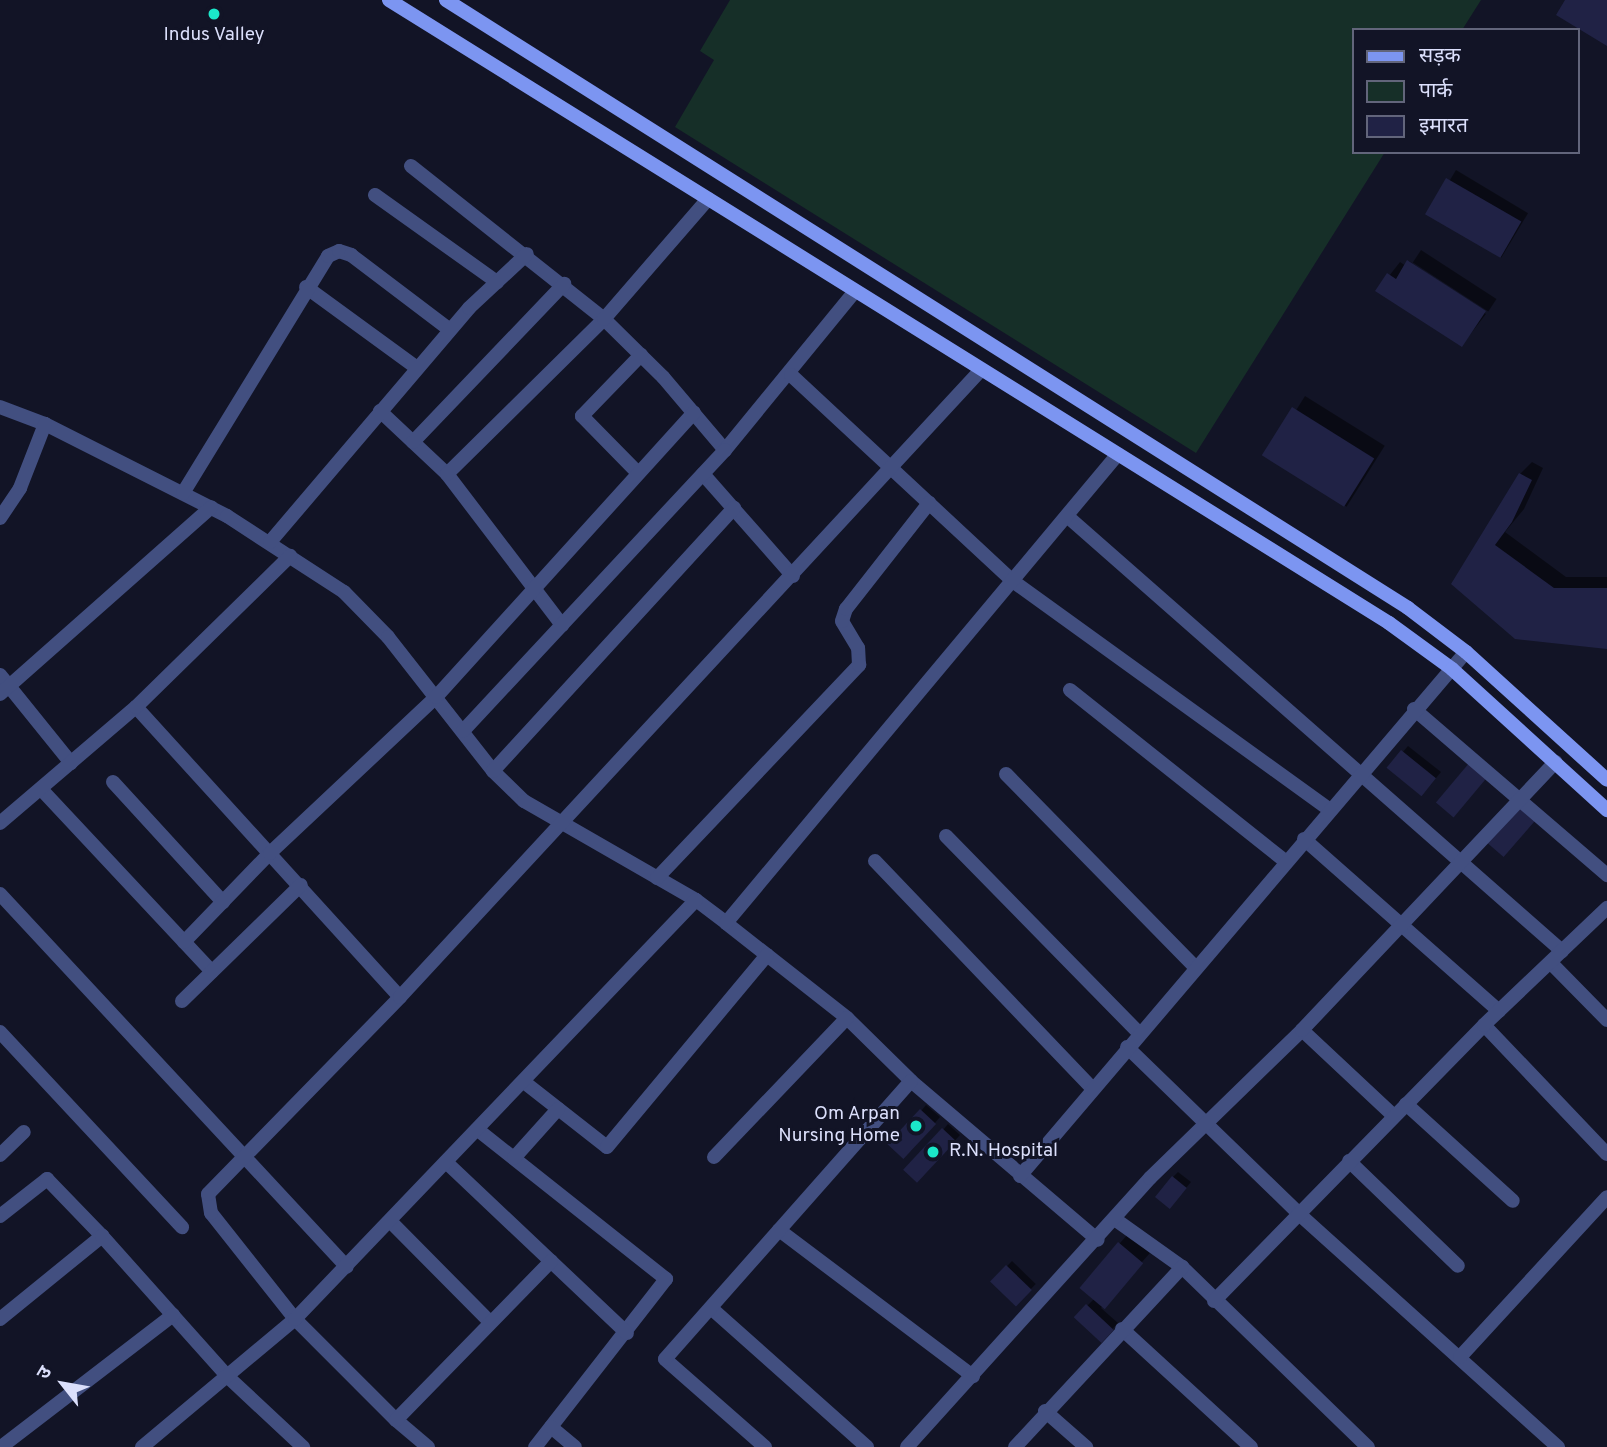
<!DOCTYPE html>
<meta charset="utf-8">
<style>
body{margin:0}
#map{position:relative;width:1607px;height:1447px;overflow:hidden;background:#121426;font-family:Overpass,"Noto Sans Devanagari",sans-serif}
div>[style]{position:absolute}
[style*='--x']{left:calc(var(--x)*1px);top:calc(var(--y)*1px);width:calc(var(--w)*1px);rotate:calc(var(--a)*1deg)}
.green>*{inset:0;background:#162f28}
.shadow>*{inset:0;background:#0007;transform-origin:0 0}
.building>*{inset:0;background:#202245;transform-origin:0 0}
.street>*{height:14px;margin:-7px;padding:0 7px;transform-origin:7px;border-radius:7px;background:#424f80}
.secondary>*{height:14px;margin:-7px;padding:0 7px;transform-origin:7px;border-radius:7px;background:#7c95f1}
.dots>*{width:19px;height:19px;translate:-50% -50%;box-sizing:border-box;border:4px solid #121426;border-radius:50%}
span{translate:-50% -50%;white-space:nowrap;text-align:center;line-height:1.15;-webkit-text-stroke:6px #121426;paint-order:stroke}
.poi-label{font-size:19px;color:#dbdffb}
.right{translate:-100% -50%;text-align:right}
.left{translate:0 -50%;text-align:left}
.legend{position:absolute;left:1352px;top:28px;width:228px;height:126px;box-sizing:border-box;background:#121426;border:2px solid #62657b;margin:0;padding:9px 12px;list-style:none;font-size:21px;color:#dbdffb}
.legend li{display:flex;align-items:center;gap:14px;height:35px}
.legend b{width:35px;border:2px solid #62657b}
.north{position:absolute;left:28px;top:1349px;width:70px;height:70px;-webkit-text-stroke:5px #121426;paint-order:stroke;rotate:301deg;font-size:19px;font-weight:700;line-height:28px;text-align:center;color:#dbdffb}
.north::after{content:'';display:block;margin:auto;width:24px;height:32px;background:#dbdffb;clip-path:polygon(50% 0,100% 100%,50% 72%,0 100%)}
</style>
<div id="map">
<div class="green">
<div style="clip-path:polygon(730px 0,1481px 0,1462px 30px,1353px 30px,1353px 152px,1385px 152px,1196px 453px,675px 127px,714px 60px,700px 51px)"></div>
</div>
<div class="shadow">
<div style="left:1456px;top:170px;width:84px;height:52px;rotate:31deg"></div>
<div style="left:1421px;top:250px;width:90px;height:15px;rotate:33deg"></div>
<div style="clip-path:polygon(1409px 261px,1486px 314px,1462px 345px,1378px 290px,1400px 262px,1406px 266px)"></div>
<div style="left:1305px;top:396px;width:94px;height:72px;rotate:32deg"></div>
<div style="clip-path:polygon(1532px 462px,1543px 468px,1524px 509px,1505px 532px,1566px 577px,1607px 577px,1607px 647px,1453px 584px,1520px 474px)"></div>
<div style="clip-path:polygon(1408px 746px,1441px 772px,1427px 789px,1389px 768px)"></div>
<div style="clip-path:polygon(926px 1105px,940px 1117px,911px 1151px,921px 1111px)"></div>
<div style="clip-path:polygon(948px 1124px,960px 1135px,924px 1175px,943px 1130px)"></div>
<div style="clip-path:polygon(1178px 1172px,1191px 1182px,1175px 1201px,1173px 1177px)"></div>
<div style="clip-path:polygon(1128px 1234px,1150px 1253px,1101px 1308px,1118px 1323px,1101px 1341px,1076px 1317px,1095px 1298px,1082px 1286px)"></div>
<div style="left:1012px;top:1261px;width:33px;height:28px;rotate:44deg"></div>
</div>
<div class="building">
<div style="clip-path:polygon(1565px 0,1607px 0,1607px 46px,1556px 15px)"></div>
<div style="left:1446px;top:178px;width:87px;height:42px;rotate:30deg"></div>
<div style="clip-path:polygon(1407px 260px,1486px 311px,1462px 347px,1375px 291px,1387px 273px,1396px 279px)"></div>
<div style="left:1292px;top:407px;width:97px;height:57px;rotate:32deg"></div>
<div style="clip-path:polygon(1519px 473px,1532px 480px,1512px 522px,1495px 545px,1554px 588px,1607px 588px,1607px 649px,1515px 639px,1451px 584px)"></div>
<div style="left:1401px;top:750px;width:45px;height:23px;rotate:39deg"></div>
<div style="left:1470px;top:762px;width:23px;height:53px;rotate:40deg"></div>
<div style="left:1521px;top:802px;width:23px;height:53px;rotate:41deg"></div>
<div style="left:920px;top:1109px;width:22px;height:48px;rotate:43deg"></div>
<div style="left:942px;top:1128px;width:19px;height:57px;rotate:43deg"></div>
<div style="left:1172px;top:1176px;width:19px;height:27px;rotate:39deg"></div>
<div style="left:1118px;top:1242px;width:33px;height:60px;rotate:40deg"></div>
<div style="left:1006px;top:1265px;width:36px;height:23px;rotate:44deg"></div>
<div style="left:1086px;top:1304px;width:38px;height:18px;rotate:43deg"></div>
</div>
<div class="street">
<div style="--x:411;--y:166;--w:246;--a:38.4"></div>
<div style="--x:604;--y:319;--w:83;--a:44.5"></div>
<div style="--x:663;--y:377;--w:96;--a:49.7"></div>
<div style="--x:725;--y:450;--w:205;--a:-50.7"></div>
<div style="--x:375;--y:195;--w:150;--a:35.5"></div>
<div style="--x:306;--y:287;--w:137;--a:36.1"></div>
<div style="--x:791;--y:375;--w:304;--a:42.9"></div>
<div style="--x:1014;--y:582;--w:388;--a:35.8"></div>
<div style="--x:0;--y:407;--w:48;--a:20.7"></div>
<div style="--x:45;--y:424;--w:204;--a:26.8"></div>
<div style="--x:227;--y:516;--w:140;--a:33"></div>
<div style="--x:344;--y:592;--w:63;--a:45.6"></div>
<div style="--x:388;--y:637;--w:170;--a:51.9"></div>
<div style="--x:493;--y:771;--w:43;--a:44.1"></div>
<div style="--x:524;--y:801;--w:198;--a:29.9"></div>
<div style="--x:696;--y:900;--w:38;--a:37"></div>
<div style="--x:726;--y:923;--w:154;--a:38.1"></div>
<div style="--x:847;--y:1018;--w:90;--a:44.5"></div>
<div style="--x:911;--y:1081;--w:245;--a:40.4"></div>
<div style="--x:380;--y:411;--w:92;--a:43.2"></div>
<div style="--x:447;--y:474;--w:190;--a:52.7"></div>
<div style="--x:413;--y:442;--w:219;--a:-46.3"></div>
<div style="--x:638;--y:473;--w:80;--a:-134.5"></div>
<div style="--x:582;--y:416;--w:85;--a:-46"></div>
<div style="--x:447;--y:474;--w:221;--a:-44.6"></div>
<div style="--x:604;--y:319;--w:159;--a:-49.1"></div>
<div style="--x:703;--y:474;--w:136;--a:48.6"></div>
<div style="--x:183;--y:493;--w:278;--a:-58.5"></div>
<div style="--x:328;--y:256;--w:12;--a:-24"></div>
<div style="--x:339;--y:251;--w:13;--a:18"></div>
<div style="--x:351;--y:255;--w:124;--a:37.1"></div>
<div style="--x:1067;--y:516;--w:659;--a:41.31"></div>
<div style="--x:0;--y:518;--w:36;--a:-56"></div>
<div style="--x:20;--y:488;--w:69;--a:-68.7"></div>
<div style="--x:270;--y:542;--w:307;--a:-49.6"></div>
<div style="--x:469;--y:308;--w:79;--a:-43"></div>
<div style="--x:0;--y:675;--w:113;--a:51.1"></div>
<div style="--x:1070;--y:690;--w:276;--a:38.5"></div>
<div style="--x:0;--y:694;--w:282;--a:-41.5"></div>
<div style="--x:136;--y:707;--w:392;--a:47.7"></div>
<div style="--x:1414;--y:709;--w:255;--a:40.7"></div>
<div style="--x:463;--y:731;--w:384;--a:-47"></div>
<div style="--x:493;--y:771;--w:357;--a:-47.5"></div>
<div style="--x:1006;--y:774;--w:270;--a:45.6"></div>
<div style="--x:113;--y:782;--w:163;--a:47.5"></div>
<div style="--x:41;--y:789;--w:250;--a:46.9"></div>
<div style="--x:0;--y:823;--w:179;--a:-40.5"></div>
<div style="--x:136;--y:707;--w:216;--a:-44.4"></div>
<div style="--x:946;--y:836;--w:276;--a:45.6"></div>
<div style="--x:1304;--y:839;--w:260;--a:41.4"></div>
<div style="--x:875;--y:861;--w:314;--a:46.3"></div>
<div style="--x:657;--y:878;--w:294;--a:-46.5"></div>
<div style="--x:859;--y:665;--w:17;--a:-93"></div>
<div style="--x:858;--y:648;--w:31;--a:-121"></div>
<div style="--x:842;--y:621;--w:13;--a:-72"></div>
<div style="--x:846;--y:609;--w:135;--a:-51.9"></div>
<div style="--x:0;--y:894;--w:509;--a:47.07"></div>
<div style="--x:726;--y:923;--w:611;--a:-50.11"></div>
<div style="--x:184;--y:942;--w:124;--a:-46"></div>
<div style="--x:270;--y:853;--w:228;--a:-43.2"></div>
<div style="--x:436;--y:697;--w:384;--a:-47.8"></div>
<div style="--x:1551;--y:963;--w:80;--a:45.5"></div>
<div style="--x:182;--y:1001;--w:166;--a:-44.3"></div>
<div style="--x:1484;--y:1025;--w:178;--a:46.4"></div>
<div style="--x:1302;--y:1030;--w:126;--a:43.1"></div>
<div style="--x:0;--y:1032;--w:267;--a:47"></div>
<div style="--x:1127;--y:1047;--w:238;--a:44.1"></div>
<div style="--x:1298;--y:1213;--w:350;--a:42"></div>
<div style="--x:524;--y:1082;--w:105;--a:38.1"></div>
<div style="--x:607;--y:1147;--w:250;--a:-50.2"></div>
<div style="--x:1406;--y:1104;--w:144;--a:42.2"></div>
<div style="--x:478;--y:1130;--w:240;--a:38.4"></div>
<div style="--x:666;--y:1279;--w:213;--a:127.9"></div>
<div style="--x:0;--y:1155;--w:33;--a:-44"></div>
<div style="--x:714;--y:1157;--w:192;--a:-46.3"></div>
<div style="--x:514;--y:1158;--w:66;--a:-48.1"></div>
<div style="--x:1349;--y:1161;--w:151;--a:43.9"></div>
<div style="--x:446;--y:1162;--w:249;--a:43.4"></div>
<div style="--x:1020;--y:1176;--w:688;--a:-49.6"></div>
<div style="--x:0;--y:1216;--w:60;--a:-38.2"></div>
<div style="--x:47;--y:1179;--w:79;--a:46"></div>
<div style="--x:1116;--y:1220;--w:81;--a:35.5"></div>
<div style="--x:1182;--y:1267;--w:259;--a:44.1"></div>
<div style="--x:390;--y:1221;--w:142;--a:45.3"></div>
<div style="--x:779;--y:1230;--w:243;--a:37"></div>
<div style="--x:1214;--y:1301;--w:386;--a:-45.6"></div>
<div style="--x:1484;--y:1025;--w:170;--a:-43.6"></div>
<div style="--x:711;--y:1308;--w:209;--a:41.7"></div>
<div style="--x:0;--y:1319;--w:132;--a:-39.1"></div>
<div style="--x:102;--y:1236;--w:189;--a:48.2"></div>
<div style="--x:228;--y:1377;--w:103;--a:43"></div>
<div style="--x:1122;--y:1329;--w:175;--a:42.5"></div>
<div style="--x:1460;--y:1357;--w:217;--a:-47.4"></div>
<div style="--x:1045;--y:1411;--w:55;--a:41.3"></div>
<div style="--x:396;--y:1420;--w:143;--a:-135"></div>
<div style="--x:295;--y:1319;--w:135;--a:-128.4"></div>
<div style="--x:211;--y:1213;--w:19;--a:-99"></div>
<div style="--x:208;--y:1194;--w:275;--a:-45.7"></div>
<div style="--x:400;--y:997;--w:855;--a:-47.18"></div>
<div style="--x:551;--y:1427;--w:31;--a:40"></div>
<div style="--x:1;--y:1447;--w:217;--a:-37.5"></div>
<div style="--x:142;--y:1447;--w:199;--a:-39.9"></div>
<div style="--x:295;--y:1319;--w:580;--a:-46.26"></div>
<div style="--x:428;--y:1447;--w:42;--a:-139.8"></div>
<div style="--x:396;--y:1420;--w:222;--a:-45.7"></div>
<div style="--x:765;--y:1447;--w:133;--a:-138.7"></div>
<div style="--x:665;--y:1359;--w:371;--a:-48.5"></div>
<div style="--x:907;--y:1447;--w:363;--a:-47.9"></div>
<div style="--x:1150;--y:1178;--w:212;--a:-44.2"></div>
<div style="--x:1302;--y:1030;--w:369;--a:-46.6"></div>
<div style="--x:1015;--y:1447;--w:246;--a:-47.1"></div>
</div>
<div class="secondary">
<div style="--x:389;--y:0;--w:1178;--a:31.92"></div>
<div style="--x:1389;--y:623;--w:78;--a:36.1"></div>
<div style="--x:1452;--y:669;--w:210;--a:42.3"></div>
<div style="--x:446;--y:0;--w:1138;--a:32.29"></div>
<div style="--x:1408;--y:608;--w:73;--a:37.2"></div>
<div style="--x:1466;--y:652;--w:190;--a:42.2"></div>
</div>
<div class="dots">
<div style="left:214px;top:14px;background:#1be7ca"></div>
<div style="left:916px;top:1126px;background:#1be7ca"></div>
<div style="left:933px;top:1152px;background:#1be7ca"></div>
</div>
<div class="poi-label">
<span style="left:214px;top:36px">Indus Valley</span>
<span class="right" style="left:900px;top:1126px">Om Arpan<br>Nursing Home</span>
<span class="left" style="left:949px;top:1152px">R.N. Hospital</span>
</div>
<ul class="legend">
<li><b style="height:9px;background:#7c95f1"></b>सड़क</li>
<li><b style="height:19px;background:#162f28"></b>पार्क</li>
<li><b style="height:19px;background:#202245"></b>इमारत</li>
</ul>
<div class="north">उ</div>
</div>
